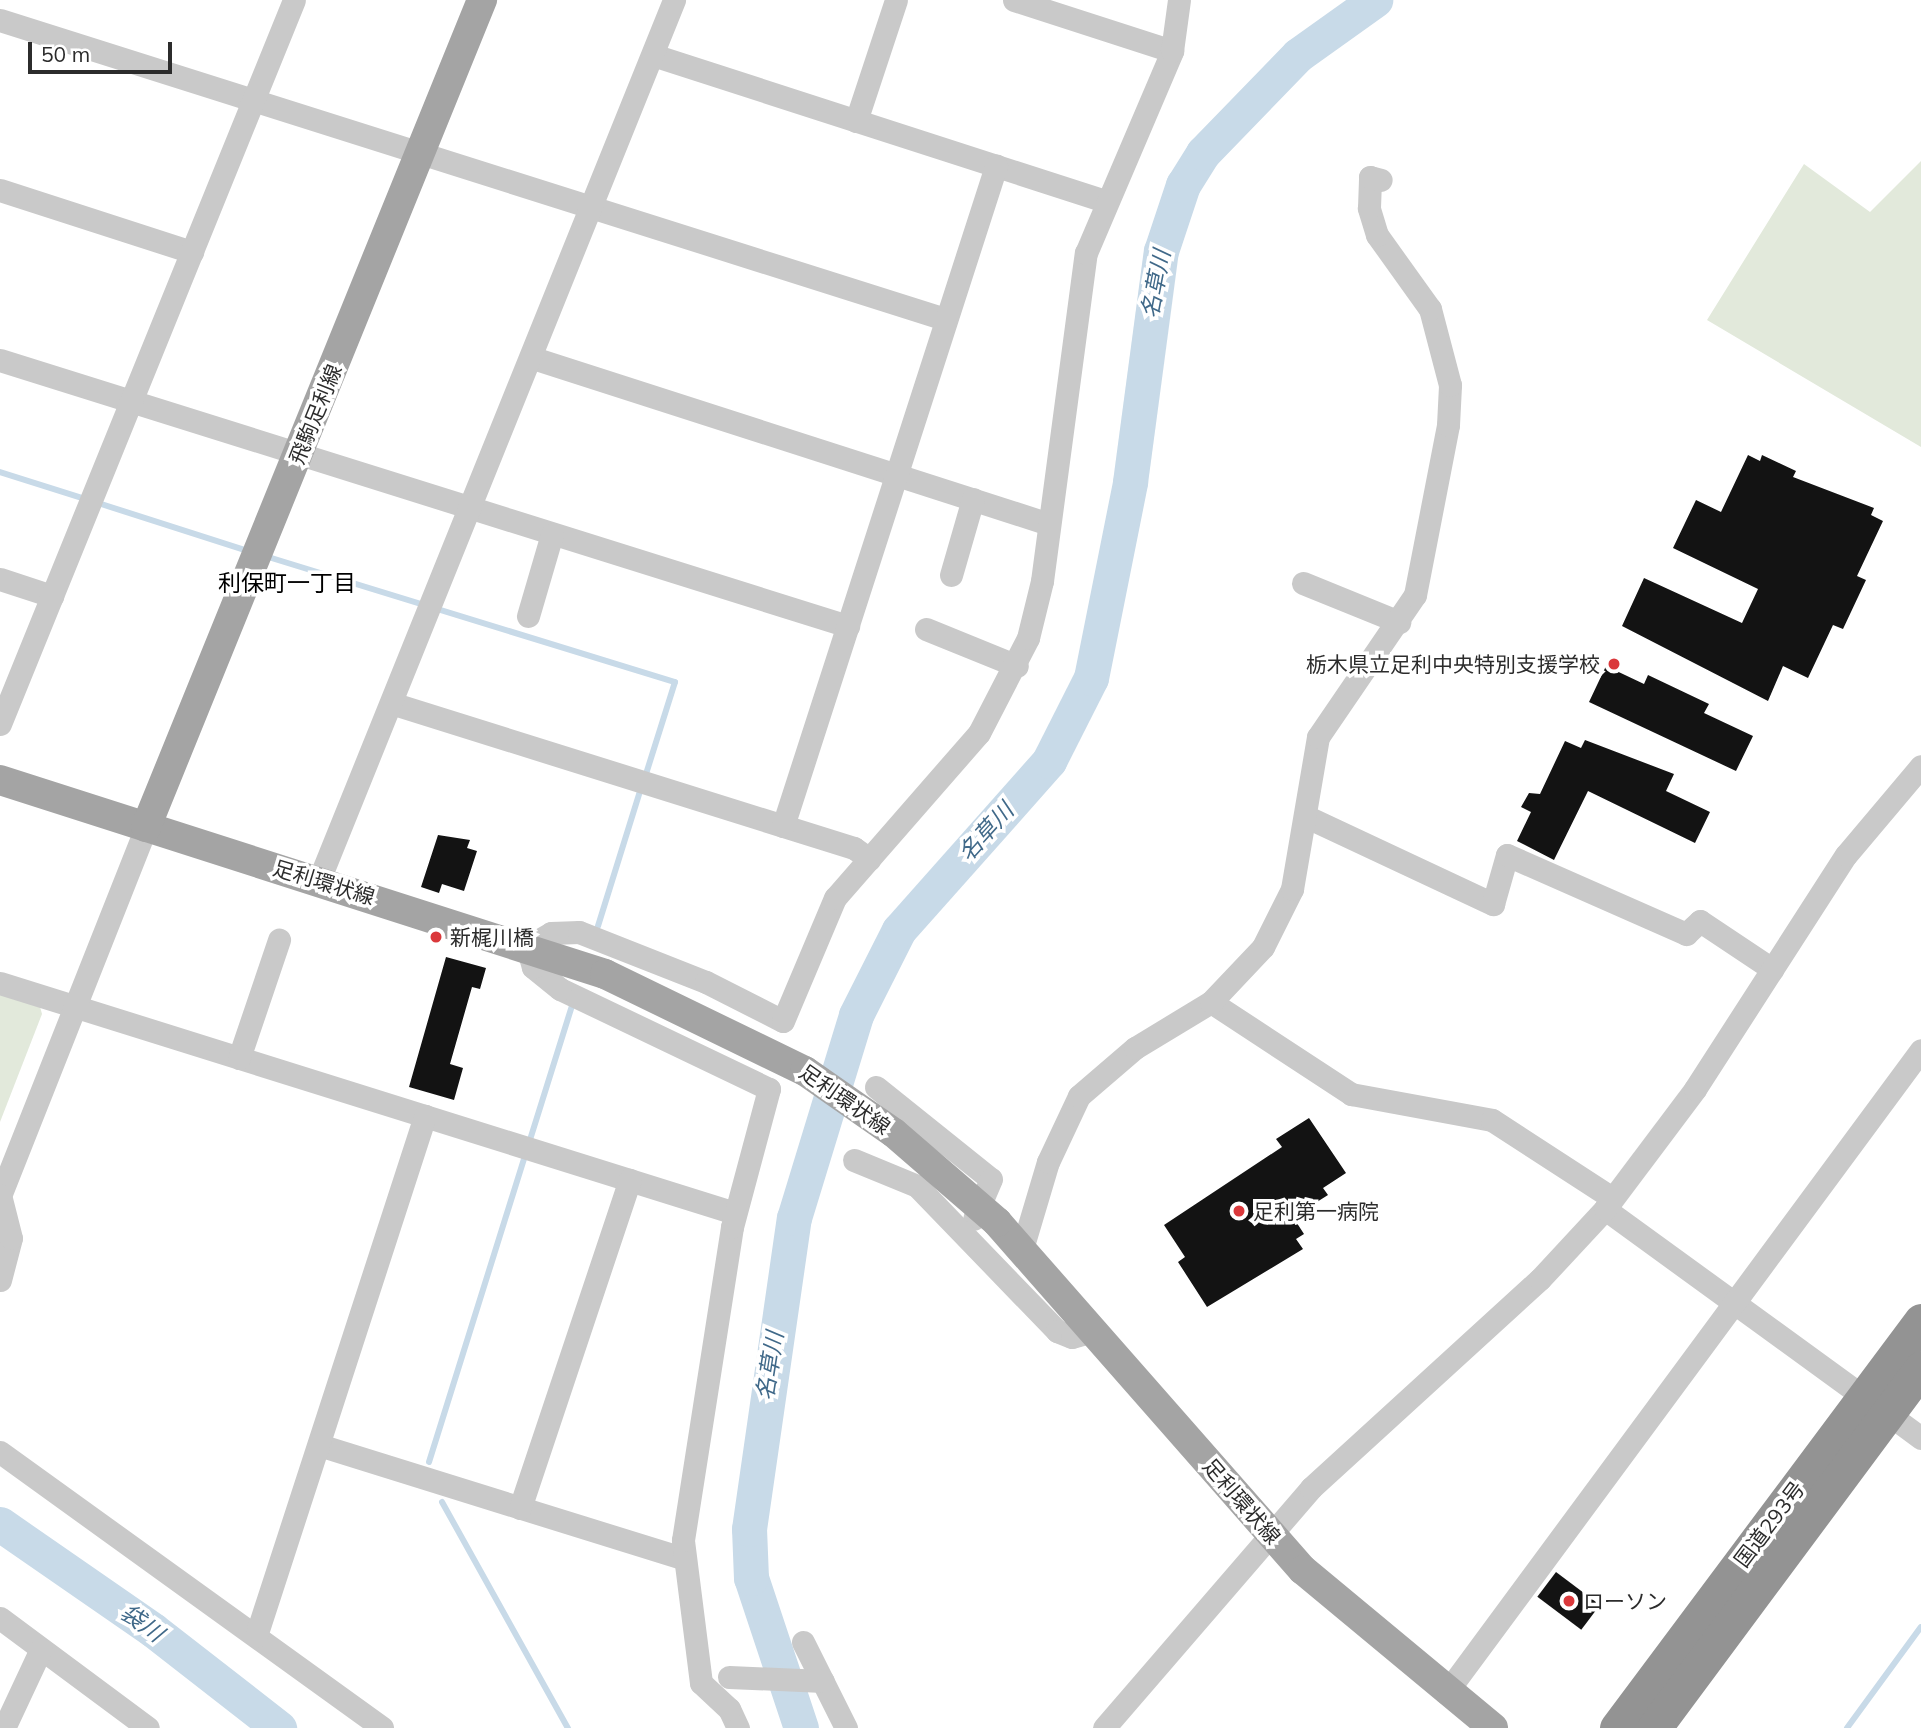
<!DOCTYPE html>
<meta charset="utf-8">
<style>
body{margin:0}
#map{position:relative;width:1921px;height:1728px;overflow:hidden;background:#fff;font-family:Mulish,"Noto Sans JP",sans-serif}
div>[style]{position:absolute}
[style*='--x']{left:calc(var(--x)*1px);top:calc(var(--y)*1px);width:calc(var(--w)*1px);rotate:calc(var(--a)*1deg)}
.green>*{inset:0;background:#e2e9db}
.stream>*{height:6px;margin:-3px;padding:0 3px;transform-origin:3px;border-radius:3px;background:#c8dae8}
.river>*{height:35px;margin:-17.5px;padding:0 17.5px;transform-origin:17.5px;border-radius:17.5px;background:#c8dae8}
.building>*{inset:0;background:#131313;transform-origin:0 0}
.minor>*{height:23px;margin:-11.5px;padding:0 11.5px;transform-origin:11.5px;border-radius:11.5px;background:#c9c9c9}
.major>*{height:30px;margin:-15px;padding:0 15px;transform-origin:15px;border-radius:15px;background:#a4a4a4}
.highway>*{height:35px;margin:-17.5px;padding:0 17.5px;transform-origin:17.5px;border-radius:17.5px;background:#939393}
.major-bridge>*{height:30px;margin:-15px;padding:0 15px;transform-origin:15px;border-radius:15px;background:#a4a4a4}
.dots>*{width:19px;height:19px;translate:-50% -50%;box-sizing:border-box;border:4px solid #fff;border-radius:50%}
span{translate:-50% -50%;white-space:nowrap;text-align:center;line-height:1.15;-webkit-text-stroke:7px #fff;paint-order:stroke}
.street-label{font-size:21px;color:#2c2c2c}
.poi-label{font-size:21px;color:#2c2c2c}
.right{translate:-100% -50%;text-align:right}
.left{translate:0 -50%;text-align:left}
.water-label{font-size:23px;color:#406989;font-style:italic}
.neighbourhood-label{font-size:23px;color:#000}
.scale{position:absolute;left:28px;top:42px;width:144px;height:32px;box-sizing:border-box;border:4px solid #2c2c2c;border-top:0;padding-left:9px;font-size:21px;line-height:24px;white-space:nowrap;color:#2c2c2c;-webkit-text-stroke:5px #fff;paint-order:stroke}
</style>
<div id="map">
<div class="green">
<div style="clip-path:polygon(1921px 161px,1921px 447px,1707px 320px,1804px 164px,1870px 212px)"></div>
<div style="clip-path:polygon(0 991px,39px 1003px,42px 1014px,0 1122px)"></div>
</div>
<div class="stream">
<div style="--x:0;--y:472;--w:89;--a:17.6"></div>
<div style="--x:95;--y:502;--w:161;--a:17.8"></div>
<div style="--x:265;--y:556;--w:429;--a:17.1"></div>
<div style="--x:675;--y:682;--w:100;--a:107.5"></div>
<div style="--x:598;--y:926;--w:145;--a:-72.7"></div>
<div style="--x:429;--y:1462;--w:477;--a:-72.6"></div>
<div style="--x:442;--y:1502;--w:259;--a:60.9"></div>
<div style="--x:1847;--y:1728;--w:125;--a:-53.8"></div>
</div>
<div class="river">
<div style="--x:0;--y:1524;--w:186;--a:34.7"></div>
<div style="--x:153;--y:1630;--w:160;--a:37.9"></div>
<div style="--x:801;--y:1728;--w:158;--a:-108.4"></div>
<div style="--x:751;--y:1578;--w:49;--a:-92.3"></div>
<div style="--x:749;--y:1529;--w:314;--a:-81.8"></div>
<div style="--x:794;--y:1218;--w:212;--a:-73"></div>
<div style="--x:856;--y:1015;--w:95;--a:-63.2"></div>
<div style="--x:899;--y:930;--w:226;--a:-48.4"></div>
<div style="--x:1049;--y:761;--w:93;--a:-63.2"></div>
<div style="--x:1091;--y:678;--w:200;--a:-78.7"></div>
<div style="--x:1130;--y:482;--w:233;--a:-82.4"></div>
<div style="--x:1161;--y:251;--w:70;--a:-71.6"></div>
<div style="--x:1183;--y:185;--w:38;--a:-58"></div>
<div style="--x:1203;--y:153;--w:136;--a:-45.9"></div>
<div style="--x:1298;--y:55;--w:95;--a:-35.5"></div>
</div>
<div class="building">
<div style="clip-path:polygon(1748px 455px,1760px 461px,1762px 455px,1796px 471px,1793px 477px,1874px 508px,1871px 515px,1883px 521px,1857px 576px,1866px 580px,1843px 629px,1833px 625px,1808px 678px,1783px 666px,1768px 701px,1622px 626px,1644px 578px,1742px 623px,1758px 589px,1673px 548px,1696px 500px,1721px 512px)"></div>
<div style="clip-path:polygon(1606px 666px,1644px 684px,1648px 675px,1709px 704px,1704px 713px,1753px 736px,1736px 771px,1589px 702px)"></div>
<div style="clip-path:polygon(1585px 740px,1674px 774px,1666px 791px,1710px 812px,1695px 843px,1588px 791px,1554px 860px,1517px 841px,1531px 812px,1521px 807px,1529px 793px,1540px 794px,1565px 741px,1581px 748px)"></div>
<div style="clip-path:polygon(438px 835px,470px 840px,467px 848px,477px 851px,464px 891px,442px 884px,439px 893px,421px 887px)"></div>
<div style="clip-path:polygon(446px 957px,486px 968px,480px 989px,472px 987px,450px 1064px,463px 1068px,454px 1100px,409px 1087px)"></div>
<div style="clip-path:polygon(1309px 1118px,1346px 1173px,1323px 1188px,1328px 1195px,1293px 1217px,1304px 1234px,1296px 1239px,1303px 1249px,1207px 1307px,1178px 1262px,1185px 1257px,1164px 1225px,1282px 1147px,1276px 1139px)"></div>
<div style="left:1556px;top:1572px;width:55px;height:31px;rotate:37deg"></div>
</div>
<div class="minor">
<div style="--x:1014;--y:0;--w:166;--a:17.9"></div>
<div style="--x:0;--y:20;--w:991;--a:17.56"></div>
<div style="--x:653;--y:55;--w:475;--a:17.9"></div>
<div style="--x:856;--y:121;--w:127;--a:-71.7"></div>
<div style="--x:0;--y:190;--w:202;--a:17.9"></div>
<div style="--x:533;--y:358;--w:542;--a:17.83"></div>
<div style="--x:0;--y:360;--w:889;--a:17.42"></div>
<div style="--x:951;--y:575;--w:79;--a:-73.9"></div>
<div style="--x:0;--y:579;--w:55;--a:18.1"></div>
<div style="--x:1303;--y:583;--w:104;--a:22.1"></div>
<div style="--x:528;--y:616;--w:85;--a:-73.7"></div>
<div style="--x:926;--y:629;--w:98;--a:22.1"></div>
<div style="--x:391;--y:703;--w:485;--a:17.4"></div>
<div style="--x:854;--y:848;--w:19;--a:36"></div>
<div style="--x:0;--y:724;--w:781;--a:-67.9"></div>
<div style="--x:1305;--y:816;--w:208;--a:25.1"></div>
<div style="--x:1493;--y:904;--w:51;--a:-74.1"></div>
<div style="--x:1507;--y:855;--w:196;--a:23.8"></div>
<div style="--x:1686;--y:934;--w:19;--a:-43"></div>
<div style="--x:1700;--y:921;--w:87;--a:33.7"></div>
<div style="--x:783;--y:826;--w:694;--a:-72.11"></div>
<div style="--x:319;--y:880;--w:949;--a:-68.03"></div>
<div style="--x:0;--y:983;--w:770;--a:17.38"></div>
<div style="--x:1211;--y:1002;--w:168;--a:33.3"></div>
<div style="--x:1351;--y:1094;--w:143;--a:10.4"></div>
<div style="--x:1492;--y:1120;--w:143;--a:33"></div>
<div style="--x:239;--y:1058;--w:125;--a:-71.3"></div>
<div style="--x:876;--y:1087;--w:147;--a:38.7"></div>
<div style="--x:991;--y:1179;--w:43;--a:113"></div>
<div style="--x:854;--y:1160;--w:68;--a:22.4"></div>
<div style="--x:917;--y:1186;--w:202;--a:46"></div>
<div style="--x:1057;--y:1331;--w:16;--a:22"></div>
<div style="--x:1072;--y:1337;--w:25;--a:-16"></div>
<div style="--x:0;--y:1196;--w:397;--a:-68.4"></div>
<div style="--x:1605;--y:1209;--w:320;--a:36"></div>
<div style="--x:1022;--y:1249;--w:91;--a:-73.4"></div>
<div style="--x:1048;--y:1162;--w:73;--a:-64.8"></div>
<div style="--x:1079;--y:1096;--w:74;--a:-40.6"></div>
<div style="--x:1135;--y:1048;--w:89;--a:-31.2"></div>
<div style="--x:1211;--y:1002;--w:76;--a:-46.6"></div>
<div style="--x:1263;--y:947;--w:65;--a:-63.4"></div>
<div style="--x:1292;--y:889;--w:154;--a:-80.3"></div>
<div style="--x:1318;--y:737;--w:172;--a:-55.7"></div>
<div style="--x:1415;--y:595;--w:173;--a:-79"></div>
<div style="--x:1448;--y:425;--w:40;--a:-87.1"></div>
<div style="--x:1450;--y:385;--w:79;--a:-104.7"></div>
<div style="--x:1430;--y:309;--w:91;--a:-125.6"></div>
<div style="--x:1377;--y:235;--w:28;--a:-107"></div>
<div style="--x:1369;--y:208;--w:31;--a:-88"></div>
<div style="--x:1370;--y:177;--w:11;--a:15"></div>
<div style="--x:0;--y:1280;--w:43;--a:-75.3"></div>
<div style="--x:11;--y:1238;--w:44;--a:-104.3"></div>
<div style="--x:1887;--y:1413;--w:42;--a:36.3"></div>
<div style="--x:319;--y:1445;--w:382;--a:17.3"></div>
<div style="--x:0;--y:1452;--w:471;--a:35.8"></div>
<div style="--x:520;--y:1508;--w:346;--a:-71.5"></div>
<div style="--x:0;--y:1618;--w:184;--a:36.6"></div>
<div style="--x:256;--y:1636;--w:547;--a:-72"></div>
<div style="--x:803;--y:1642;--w:96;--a:63.4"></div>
<div style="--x:729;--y:1677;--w:94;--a:2.4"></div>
<div style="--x:1446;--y:1693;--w:799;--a:-53.55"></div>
<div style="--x:4;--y:1728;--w:87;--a:-64.9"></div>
<div style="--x:738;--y:1728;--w:21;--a:-115"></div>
<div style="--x:729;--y:1709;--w:38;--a:-137"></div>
<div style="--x:701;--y:1683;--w:144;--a:-97.2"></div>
<div style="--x:683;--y:1540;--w:317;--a:-81.1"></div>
<div style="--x:732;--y:1227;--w:143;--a:-75"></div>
<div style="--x:769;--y:1089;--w:232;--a:-154.4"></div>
<div style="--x:560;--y:989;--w:35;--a:-141"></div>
<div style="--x:533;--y:967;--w:21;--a:-107"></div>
<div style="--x:527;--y:947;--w:28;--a:-30"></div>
<div style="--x:551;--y:933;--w:28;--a:-2"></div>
<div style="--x:579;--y:932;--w:136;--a:21.5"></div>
<div style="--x:706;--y:982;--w:86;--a:26.9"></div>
<div style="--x:783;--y:1021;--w:134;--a:-67.1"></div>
<div style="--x:835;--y:898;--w:219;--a:-48.9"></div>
<div style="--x:979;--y:733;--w:107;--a:-62.7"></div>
<div style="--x:1028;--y:638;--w:59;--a:-76.2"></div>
<div style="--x:1042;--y:581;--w:331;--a:-82.4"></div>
<div style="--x:1086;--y:253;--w:220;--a:-66.9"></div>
<div style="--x:1172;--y:51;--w:51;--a:-82.2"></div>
<div style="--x:1104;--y:1728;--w:317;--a:-49.2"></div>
<div style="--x:1311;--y:1488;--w:310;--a:-42.4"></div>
<div style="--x:1540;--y:1279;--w:96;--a:-47.1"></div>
<div style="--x:1605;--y:1209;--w:150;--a:-53.1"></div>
<div style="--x:1695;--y:1089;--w:278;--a:-57.2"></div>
<div style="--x:1846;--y:855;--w:116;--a:-49.9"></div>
</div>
<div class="major">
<div style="--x:0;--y:780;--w:635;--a:17.78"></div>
<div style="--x:605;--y:974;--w:222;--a:25.9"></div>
<div style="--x:146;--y:827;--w:893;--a:-67.89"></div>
<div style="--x:997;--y:1222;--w:463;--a:48.7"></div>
<div style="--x:1303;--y:1570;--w:247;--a:39.7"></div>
</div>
<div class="highway">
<div style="--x:1617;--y:1728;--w:508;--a:-53.24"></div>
<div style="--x:1654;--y:1728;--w:448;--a:-53.4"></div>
</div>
<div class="major-bridge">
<div style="--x:805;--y:1071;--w:108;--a:34.9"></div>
<div style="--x:894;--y:1133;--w:136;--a:40.8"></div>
</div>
<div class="dots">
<div style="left:1614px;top:664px;background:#da383b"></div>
<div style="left:436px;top:937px;background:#da383b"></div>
<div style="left:1239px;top:1211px;background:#da383b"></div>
<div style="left:1569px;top:1601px;background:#da383b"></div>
</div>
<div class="street-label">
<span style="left:315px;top:414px;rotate:-68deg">飛駒足利線</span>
<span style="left:324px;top:882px;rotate:17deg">足利環状線</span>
<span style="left:845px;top:1099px;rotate:35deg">足利環状線</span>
<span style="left:1242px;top:1501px;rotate:49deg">足利環状線</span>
<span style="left:1769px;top:1524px;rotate:-53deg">国道293号</span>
</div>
<div class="poi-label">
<span class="right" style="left:1600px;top:664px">栃木県立足利中央特別支援学校</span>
<span class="left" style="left:450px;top:937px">新梶川橋</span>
<span class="left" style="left:1253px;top:1211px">足利第一病院</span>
<span class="left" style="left:1583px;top:1601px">ローソン</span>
</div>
<div class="water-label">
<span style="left:1156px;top:284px;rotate:-79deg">名草川</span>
<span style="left:986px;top:832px;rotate:-48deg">名草川</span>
<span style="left:770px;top:1366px;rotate:-81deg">名草川</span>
<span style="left:142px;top:1623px;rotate:36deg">袋川</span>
</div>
<div class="neighbourhood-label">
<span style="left:287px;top:583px">利保町一丁目</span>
</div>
<div class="scale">50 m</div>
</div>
